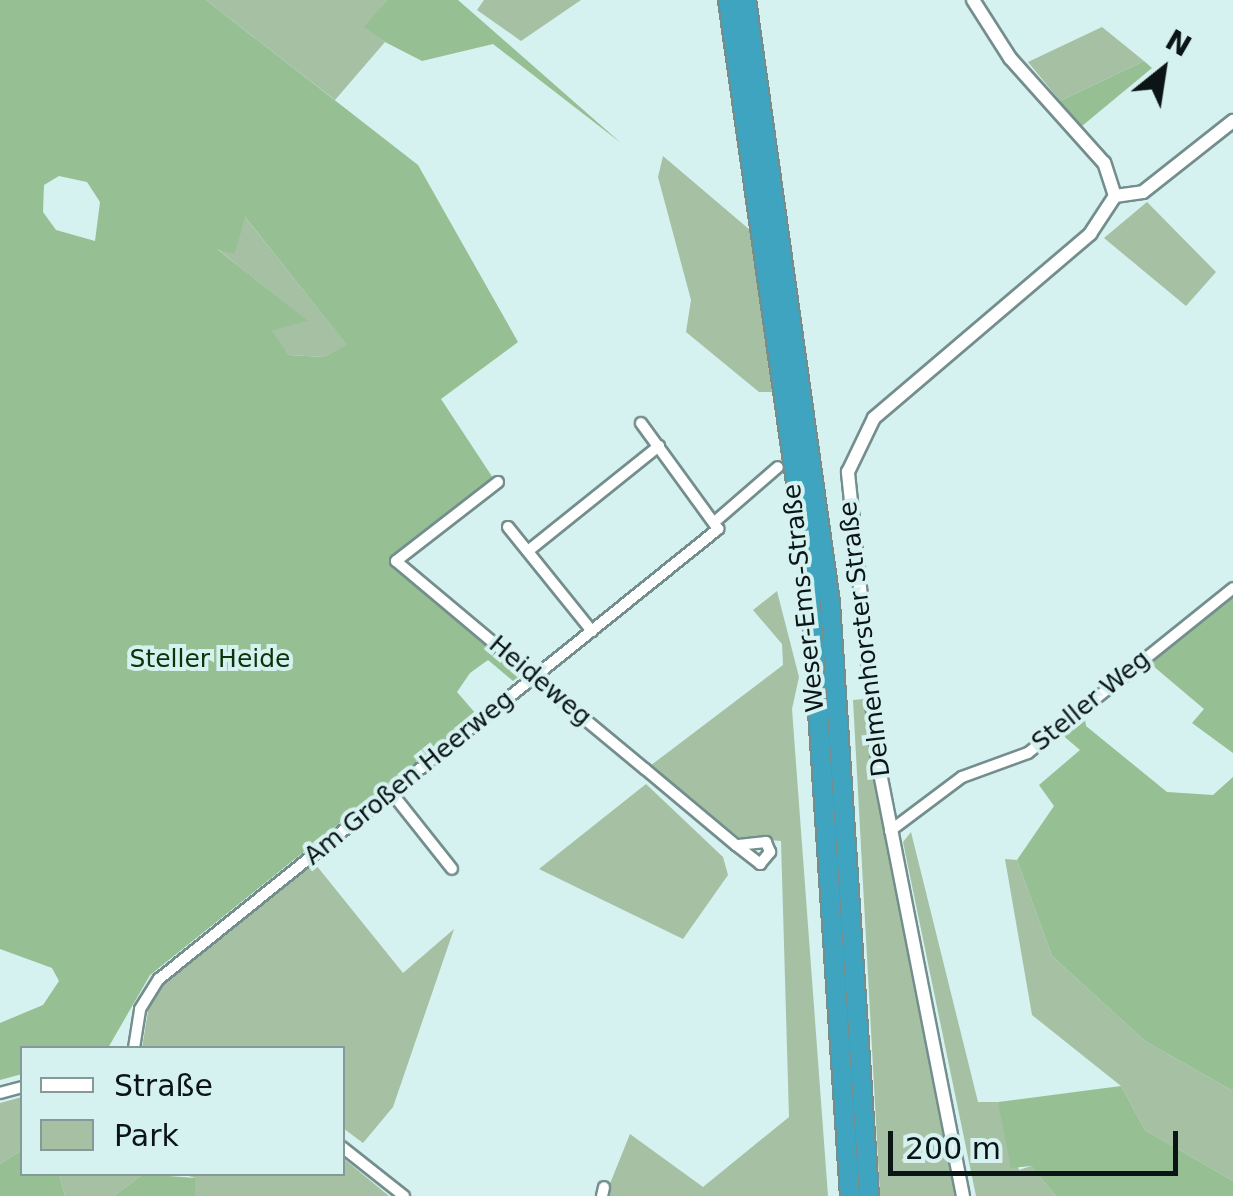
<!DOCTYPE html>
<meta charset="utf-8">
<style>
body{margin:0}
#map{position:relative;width:1233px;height:1196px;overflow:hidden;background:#d5f1f0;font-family:"DejaVu Sans",sans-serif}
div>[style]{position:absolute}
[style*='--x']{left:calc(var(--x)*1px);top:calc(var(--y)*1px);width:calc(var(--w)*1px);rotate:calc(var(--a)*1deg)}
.green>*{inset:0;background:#a6c0a4}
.forest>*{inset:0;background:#96bf93}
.roads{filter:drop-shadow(2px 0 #748e8d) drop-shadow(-2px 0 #748e8d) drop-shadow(0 2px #748e8d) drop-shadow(0 -2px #748e8d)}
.minor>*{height:10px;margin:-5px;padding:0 5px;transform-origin:5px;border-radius:5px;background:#fff}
.tertiary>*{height:12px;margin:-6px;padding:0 6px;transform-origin:6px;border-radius:6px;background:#fff}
.motorway>*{height:18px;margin:-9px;padding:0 9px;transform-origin:9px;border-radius:9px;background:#3fa4c0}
span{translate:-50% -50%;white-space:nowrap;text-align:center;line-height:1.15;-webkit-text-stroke:8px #d5f1f0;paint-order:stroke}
.street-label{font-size:25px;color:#0b1515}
.park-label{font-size:25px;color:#093509}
.legend{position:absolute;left:20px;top:1046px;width:325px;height:130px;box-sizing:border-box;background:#d5f1f0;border:2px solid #849998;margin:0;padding:12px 18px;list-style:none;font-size:30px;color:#0b1515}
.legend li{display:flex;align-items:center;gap:20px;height:50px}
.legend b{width:50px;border:2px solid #849998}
.north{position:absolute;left:1113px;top:20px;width:100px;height:100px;-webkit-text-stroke:8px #d5f1f0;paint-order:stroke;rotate:30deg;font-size:28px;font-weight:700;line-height:40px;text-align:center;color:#0b1515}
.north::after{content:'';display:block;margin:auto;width:35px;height:45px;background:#0b1515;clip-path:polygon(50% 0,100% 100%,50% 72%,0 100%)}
.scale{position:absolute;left:888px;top:1131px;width:290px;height:45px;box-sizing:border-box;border:5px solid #0b1515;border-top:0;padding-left:12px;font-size:30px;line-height:35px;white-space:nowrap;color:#0b1515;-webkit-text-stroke:8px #d5f1f0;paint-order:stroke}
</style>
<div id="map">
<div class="green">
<div style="clip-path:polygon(206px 0,387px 0,365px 27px,385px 42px,335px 100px)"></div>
<div style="clip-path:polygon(484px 0,581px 0,521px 41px,477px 10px)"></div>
<div style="clip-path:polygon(1102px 27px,1144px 61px,1060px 101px,1028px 62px)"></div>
<div style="clip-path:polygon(663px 156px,750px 230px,772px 392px,759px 392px,686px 332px,691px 300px,658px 177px)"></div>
<div style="clip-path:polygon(1147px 202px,1216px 272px,1186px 306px,1104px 238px)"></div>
<div style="clip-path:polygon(244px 216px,347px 345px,324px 357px,289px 355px,271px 331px,307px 321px,215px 247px,235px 253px)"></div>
<div style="clip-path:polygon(777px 591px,799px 677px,792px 709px,828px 1196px,605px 1196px,630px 1134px,703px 1187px,789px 1117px,781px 841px,740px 838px,650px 766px,783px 665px,782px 644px,753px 610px)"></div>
<div style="clip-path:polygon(863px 699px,901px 912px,955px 1196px,880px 1196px,853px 700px)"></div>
<div style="clip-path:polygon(646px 784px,723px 857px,728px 875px,683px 939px,539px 869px)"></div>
<div style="clip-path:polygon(911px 832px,978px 1102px,998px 1102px,1019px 1170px,1031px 1166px,1056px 1196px,976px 1196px,903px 842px)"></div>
<div style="clip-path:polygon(1005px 859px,1017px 860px,1052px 956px,1145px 1041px,1233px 1091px,1233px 1181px,1145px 1130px,1121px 1086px,1032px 1015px)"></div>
<div style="clip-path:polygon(312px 860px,403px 973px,454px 929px,393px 1107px,363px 1143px,343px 1128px,342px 1048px,142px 1048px,149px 1005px,165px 979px)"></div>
<div style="clip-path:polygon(22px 1097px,22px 1150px,0 1164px,0 1103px)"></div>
<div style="clip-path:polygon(343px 1158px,389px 1196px,195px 1196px,195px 1178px,183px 1174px,342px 1174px)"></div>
<div style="clip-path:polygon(59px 1174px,143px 1174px,114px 1196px,65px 1196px)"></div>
</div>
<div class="forest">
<div style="clip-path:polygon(evenodd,0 0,206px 0,418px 165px,518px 342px,441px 399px,495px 481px,393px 559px,523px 673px,513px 681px,488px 660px,470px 673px,457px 692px,476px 714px,150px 975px,108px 1048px,22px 1048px,22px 1074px,0 1080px,0 1023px,43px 1005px,59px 981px,52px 968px,0 949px,0 0,59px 176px,87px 182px,100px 202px,95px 241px,56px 230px,43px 212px,44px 185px,59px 176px,0 0,245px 217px,346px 344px,346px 345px,324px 357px,289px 355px,272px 331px,308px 321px,217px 249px,235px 254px,245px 217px)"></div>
<div style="clip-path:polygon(387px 0,458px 0,621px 143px,493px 44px,422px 61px,385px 42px,364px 27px)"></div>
<div style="clip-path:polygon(1144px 61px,1152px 68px,1082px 126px,1060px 101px)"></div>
<div style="clip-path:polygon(1233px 581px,1233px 753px,1192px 723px,1204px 709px,1139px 654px)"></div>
<div style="clip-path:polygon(1084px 712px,1086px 726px,1167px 792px,1213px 795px,1233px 777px,1233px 1091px,1145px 1041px,1052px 956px,1017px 860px,1054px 806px,1039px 785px,1080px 750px,1060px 733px)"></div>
<div style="clip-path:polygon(1121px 1086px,1145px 1130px,1233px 1181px,1233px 1196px,1056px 1196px,1031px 1166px,1011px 1168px,998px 1102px)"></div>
<div style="clip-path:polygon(22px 1150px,22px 1174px,59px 1174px,65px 1196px,0 1196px,0 1164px)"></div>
<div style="clip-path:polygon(143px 1174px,195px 1178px,195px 1196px,114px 1196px)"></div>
</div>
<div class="roads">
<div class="minor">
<div style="--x:498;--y:482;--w:129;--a:142.2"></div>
<div style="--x:396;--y:561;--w:180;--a:40"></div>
<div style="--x:534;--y:677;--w:144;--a:39.7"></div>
<div style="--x:645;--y:769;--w:119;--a:39.9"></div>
<div style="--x:736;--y:845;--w:31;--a:38"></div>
<div style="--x:760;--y:864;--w:16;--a:-50"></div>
<div style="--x:770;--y:852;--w:11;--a:-112"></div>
<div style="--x:766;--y:842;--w:30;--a:174"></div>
<div style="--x:718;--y:519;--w:79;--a:-40.9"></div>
<div style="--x:508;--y:527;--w:134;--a:51.1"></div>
<div style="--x:528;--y:551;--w:168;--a:-38.7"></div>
<div style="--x:391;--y:792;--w:98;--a:51.6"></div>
<div style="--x:890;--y:831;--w:90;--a:-36.9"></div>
<div style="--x:962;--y:777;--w:70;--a:-20"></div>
<div style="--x:1028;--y:753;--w:263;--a:-38.8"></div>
<div style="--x:134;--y:1048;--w:39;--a:-81"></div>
<div style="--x:140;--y:1009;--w:36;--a:-58"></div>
<div style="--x:159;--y:979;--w:718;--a:-38.83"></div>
<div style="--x:718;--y:529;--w:131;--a:-126"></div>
<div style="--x:0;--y:1093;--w:23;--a:-15"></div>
<div style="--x:342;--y:1147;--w:79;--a:38.3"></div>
<div style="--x:602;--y:1196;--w:9;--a:-77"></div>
</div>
<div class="tertiary">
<div style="--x:1115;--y:196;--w:28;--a:-8"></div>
<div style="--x:1143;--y:192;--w:115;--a:-38.3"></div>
<div style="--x:963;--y:1196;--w:436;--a:-101.1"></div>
<div style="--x:879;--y:768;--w:298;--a:-96"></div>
<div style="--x:848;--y:472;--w:60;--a:-64.3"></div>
<div style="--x:874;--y:418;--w:284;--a:-40.4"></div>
<div style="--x:1090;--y:234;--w:45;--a:-56.7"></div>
<div style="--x:1115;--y:196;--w:35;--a:-108"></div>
<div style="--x:1104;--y:163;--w:141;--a:-131.8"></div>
<div style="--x:1010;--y:58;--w:69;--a:-122.5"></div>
</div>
<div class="motorway">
<div style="--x:728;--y:0;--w:580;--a:81.97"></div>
<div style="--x:809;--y:574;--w:623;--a:86.23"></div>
<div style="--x:746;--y:0;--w:609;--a:82.07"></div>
<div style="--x:830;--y:603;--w:594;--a:86.24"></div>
</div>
</div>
<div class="street-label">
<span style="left:804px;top:598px;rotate:-96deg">Weser-Ems-Straße</span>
<span style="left:865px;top:639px;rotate:-97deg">Delmenhorster Straße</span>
<span style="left:540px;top:681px;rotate:40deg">Heideweg</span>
<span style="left:1091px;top:701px;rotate:-39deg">Steller Weg</span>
<span style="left:409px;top:778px;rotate:-39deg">Am Großen Heerweg</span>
</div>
<div class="park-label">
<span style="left:210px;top:659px">Steller Heide</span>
</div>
<ul class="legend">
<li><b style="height:12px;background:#fff"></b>Straße</li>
<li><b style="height:28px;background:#a6c0a4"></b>Park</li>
</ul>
<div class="north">N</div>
<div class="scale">200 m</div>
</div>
